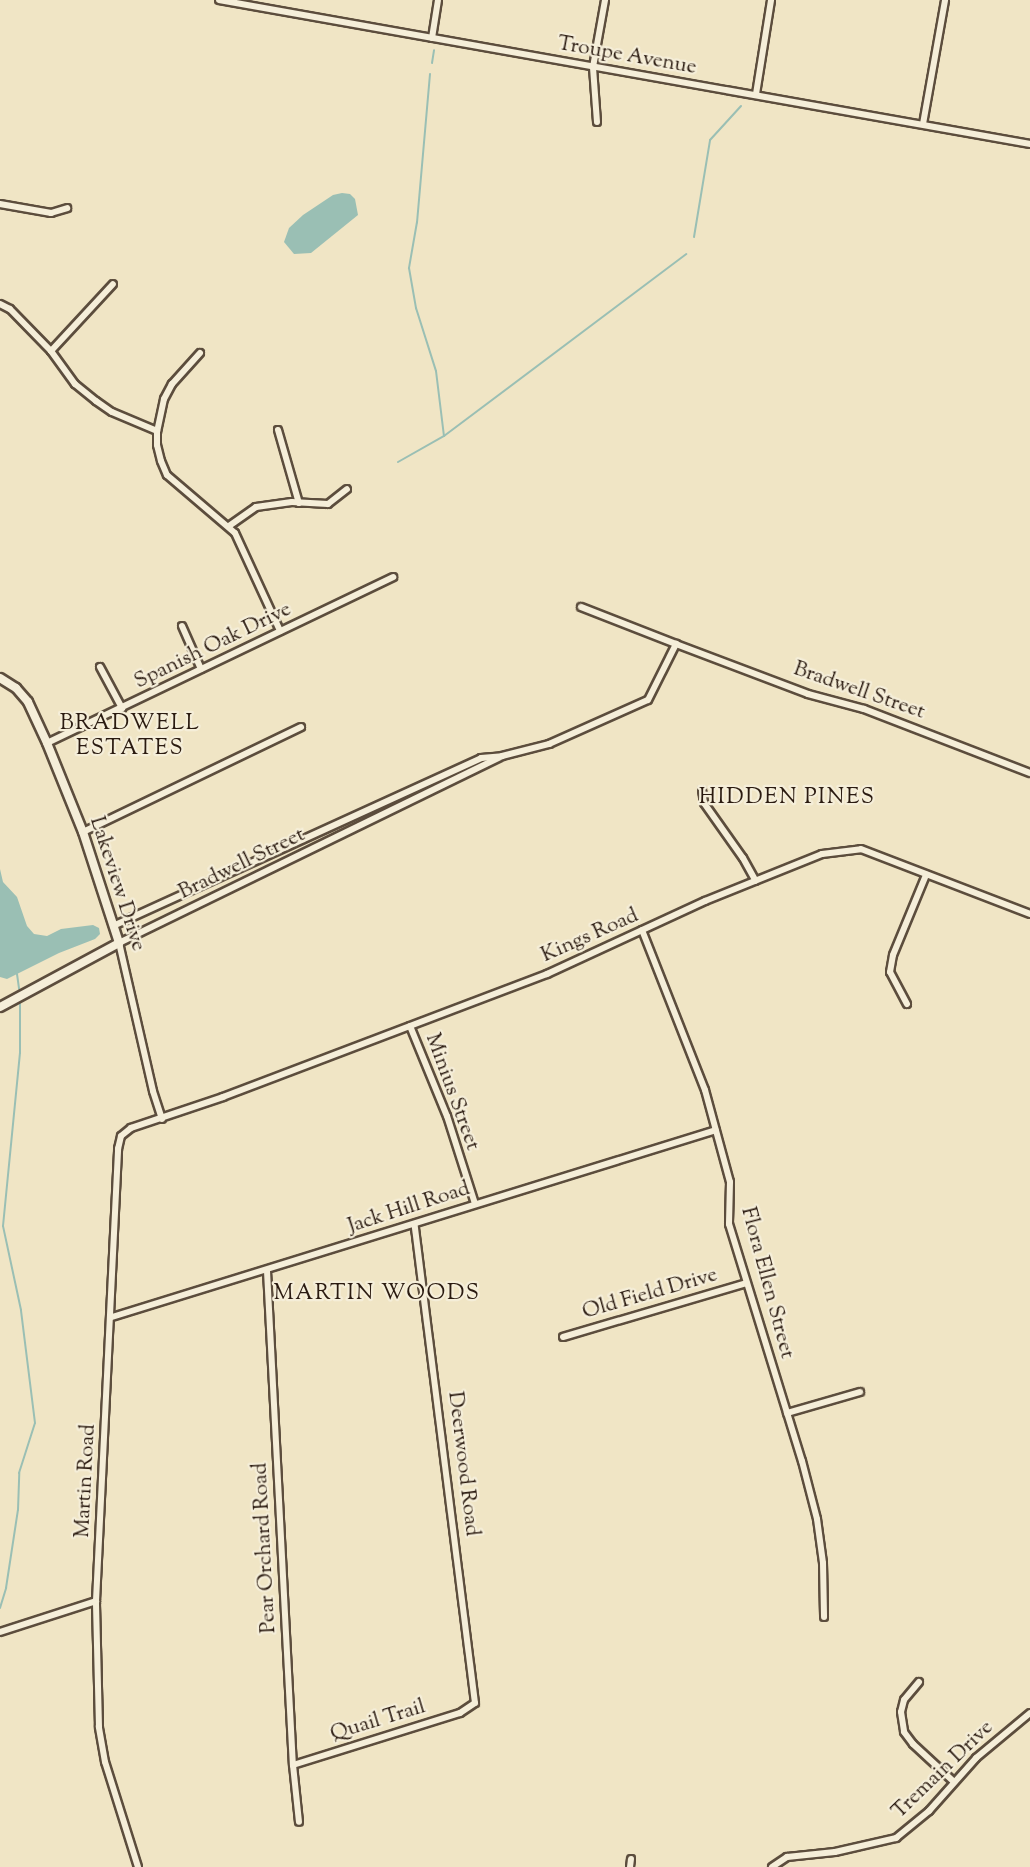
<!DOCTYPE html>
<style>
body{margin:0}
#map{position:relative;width:1030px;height:1867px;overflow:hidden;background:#f0e5c5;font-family:"Sorts Mill Goudy",serif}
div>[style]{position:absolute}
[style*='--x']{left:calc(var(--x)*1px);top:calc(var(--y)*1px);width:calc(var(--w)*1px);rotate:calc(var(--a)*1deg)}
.water>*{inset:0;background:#9abfb4}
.stream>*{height:2px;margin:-1px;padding:0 1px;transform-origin:1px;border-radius:1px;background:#9abfb4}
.roads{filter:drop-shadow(2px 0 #5c4d3d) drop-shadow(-2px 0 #5c4d3d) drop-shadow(0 2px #5c4d3d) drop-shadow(0 -2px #5c4d3d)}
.street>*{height:6px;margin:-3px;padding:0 3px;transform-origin:3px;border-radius:3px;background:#f5eed9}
.secondary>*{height:8px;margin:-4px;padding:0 4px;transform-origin:4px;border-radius:4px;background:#f5eed9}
span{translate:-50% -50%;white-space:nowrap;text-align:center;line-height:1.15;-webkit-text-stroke:4.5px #f5eed9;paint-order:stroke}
.street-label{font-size:21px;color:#2a1a10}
.neighbourhood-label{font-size:22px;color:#2a1a10;letter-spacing:1.5px}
</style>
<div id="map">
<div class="water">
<div style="clip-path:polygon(342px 193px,350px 194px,355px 199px,358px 215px,311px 253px,294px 254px,284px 242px,289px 228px,303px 215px,333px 195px)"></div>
<div style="clip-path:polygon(0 869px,3px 882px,17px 897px,27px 926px,34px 934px,47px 936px,61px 929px,93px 925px,99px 928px,100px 934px,95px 939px,59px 953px,7px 979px,0 977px)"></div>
</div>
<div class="stream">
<div style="--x:432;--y:63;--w:13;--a:-81"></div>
<div style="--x:430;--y:74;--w:149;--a:95"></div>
<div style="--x:417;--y:222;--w:47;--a:99.9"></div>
<div style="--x:409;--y:268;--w:41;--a:80.1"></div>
<div style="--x:416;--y:308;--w:66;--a:72.4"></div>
<div style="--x:436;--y:371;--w:65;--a:83"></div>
<div style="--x:694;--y:237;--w:98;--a:-80.6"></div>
<div style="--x:710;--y:140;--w:46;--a:-47.6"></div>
<div style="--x:398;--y:462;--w:53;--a:-29.5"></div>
<div style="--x:444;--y:436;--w:303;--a:-36.9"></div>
<div style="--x:17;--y:974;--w:15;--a:82"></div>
<div style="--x:0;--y:1608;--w:21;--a:-73"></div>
<div style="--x:6;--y:1588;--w:79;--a:-81.3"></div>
<div style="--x:18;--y:1510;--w:37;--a:-88"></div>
<div style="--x:19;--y:1473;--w:52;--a:-72.3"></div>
<div style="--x:35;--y:1423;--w:114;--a:-97.1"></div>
<div style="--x:21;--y:1310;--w:86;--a:-102.1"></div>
<div style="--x:3;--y:1226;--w:174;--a:-84.4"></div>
<div style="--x:20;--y:1053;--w:49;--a:-90"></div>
</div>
<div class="roads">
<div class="street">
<div style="--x:219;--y:0;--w:824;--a:10.07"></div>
<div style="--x:432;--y:38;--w:38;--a:-81"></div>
<div style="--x:756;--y:94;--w:95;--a:-80.9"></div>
<div style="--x:597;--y:122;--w:55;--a:-94.2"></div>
<div style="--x:593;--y:67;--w:68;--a:-79.8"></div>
<div style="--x:923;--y:124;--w:126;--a:-79.9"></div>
<div style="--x:0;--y:204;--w:52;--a:10"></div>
<div style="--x:51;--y:213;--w:17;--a:-17"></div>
<div style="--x:0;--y:304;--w:11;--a:27"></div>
<div style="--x:10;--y:309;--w:59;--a:45.7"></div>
<div style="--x:51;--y:351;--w:41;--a:54"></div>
<div style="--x:75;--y:384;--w:27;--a:39"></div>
<div style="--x:96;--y:401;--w:19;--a:35"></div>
<div style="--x:112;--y:412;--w:49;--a:22.9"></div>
<div style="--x:51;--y:351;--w:91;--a:-47.2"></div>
<div style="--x:200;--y:353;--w:42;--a:132.1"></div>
<div style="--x:172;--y:384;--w:17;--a:118"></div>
<div style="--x:164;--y:399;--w:33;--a:102"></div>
<div style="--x:157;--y:431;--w:14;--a:90"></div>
<div style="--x:157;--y:445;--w:16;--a:76"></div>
<div style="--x:161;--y:461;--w:15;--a:67"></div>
<div style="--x:167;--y:475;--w:89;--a:40.5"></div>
<div style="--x:235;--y:533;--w:108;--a:65.3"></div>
<div style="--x:278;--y:430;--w:76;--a:74"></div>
<div style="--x:229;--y:526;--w:33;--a:-35"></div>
<div style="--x:256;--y:507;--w:36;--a:-8"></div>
<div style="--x:292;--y:502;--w:36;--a:3"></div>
<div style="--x:328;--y:504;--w:24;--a:-38"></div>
<div style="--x:581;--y:607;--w:102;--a:21.3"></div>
<div style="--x:182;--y:626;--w:47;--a:66.2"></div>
<div style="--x:100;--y:667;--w:47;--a:61.8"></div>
<div style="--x:47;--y:743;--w:384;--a:-25.6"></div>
<div style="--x:702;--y:790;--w:13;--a:81"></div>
<div style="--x:704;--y:803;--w:67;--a:54.7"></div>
<div style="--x:743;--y:858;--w:26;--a:61"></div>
<div style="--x:83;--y:832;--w:242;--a:-25.7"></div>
<div style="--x:113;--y:926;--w:405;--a:-24.5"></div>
<div style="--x:481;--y:758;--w:21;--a:-5"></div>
<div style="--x:502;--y:756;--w:49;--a:-14.3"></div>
<div style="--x:549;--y:744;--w:108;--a:-24"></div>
<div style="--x:648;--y:700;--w:63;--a:-63.4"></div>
<div style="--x:676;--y:644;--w:141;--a:20.7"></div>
<div style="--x:808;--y:694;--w:58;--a:15"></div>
<div style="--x:864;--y:709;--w:178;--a:21.1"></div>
<div style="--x:642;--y:930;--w:172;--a:68.5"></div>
<div style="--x:705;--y:1090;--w:95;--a:74.8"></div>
<div style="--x:730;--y:1182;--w:42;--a:91.4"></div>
<div style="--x:729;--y:1224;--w:248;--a:72.9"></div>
<div style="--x:802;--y:1461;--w:60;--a:75.5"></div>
<div style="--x:817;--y:1519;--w:44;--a:82.2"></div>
<div style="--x:823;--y:1563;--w:54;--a:88.9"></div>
<div style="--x:907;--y:1004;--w:36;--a:-118"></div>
<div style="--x:890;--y:972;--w:17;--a:-80"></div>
<div style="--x:893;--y:955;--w:87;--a:-67.6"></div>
<div style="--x:410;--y:1026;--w:97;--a:67.7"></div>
<div style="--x:447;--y:1116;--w:92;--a:72.3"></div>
<div style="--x:162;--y:1119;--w:29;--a:-108"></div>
<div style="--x:153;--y:1091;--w:152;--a:-102.9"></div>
<div style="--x:119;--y:943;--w:423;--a:-26"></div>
<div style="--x:267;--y:1271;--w:495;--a:87"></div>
<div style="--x:293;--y:1765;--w:57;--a:84"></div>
<div style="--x:112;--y:1317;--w:632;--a:-17.2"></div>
<div style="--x:563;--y:1337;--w:191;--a:-16.4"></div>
<div style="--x:787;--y:1413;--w:76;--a:-16"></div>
<div style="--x:0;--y:1632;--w:101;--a:-17.9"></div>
<div style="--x:919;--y:1682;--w:23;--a:130"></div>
<div style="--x:904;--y:1700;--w:12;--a:104"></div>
<div style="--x:901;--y:1712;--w:20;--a:81"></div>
<div style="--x:904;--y:1732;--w:15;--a:53"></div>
<div style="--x:913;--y:1744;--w:56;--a:42.8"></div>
<div style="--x:293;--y:1765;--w:175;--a:-17.3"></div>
<div style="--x:460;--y:1713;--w:18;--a:-34"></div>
<div style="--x:475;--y:1703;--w:482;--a:-97.2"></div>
<div style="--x:138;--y:1867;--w:110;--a:-107.4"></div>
<div style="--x:105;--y:1762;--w:36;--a:-100"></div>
<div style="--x:99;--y:1727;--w:126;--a:-91.4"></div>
<div style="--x:96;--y:1601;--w:453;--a:-87.2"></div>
<div style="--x:118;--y:1149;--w:13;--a:-77"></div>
<div style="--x:121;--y:1136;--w:13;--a:-39"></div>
<div style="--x:131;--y:1128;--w:97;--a:-18.6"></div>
<div style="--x:223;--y:1097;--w:347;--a:-20.8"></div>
<div style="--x:547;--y:974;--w:174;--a:-24.8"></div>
<div style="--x:705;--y:901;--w:126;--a:-21.9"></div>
<div style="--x:822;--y:854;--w:39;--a:-7"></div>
<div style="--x:861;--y:849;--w:181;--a:21"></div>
<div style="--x:630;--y:1867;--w:8;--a:-83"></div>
<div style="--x:772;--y:1867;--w:18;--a:-34"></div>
<div style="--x:787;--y:1857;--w:48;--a:-5.9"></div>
<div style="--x:835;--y:1852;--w:63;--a:-12.9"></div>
<div style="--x:896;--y:1838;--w:43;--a:-39.3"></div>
<div style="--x:929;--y:1811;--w:71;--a:-48.4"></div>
<div style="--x:976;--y:1758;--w:70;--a:-39.8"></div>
</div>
<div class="secondary">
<div style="--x:0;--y:678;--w:19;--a:32"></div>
<div style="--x:16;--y:688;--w:18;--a:49"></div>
<div style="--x:28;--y:702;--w:45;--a:65.1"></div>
<div style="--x:47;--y:743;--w:96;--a:68"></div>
<div style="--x:83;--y:832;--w:117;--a:72"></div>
<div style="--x:119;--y:943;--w:135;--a:151.7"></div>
</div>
</div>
<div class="street-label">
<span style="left:627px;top:56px;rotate:10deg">Troupe Avenue</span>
<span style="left:213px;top:646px;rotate:-26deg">Spanish Oak Drive</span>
<span style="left:859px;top:691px;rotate:19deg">Bradwell Street</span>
<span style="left:242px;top:864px;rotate:-26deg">Bradwell Street</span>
<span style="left:117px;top:884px;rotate:72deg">Lakeview Drive</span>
<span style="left:590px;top:936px;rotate:-24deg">Kings Road</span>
<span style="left:452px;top:1092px;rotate:70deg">Minius Street</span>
<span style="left:409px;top:1208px;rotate:-18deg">Jack Hill Road</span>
<span style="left:767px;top:1283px;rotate:75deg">Flora Ellen Street</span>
<span style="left:650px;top:1294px;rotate:-16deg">Old Field Drive</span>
<span style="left:463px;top:1464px;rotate:83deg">Deerwood Road</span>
<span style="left:86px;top:1481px;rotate:-87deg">Martin Road</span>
<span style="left:265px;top:1548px;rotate:-93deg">Pear Orchard Road</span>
<span style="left:378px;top:1721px;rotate:-17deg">Quail Trail</span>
<span style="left:943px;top:1770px;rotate:-44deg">Tremain Drive</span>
</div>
<div class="neighbourhood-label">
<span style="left:130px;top:737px">BRADWELL<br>ESTATES</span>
<span style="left:787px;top:799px">HIDDEN PINES</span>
<span style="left:377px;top:1295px">MARTIN WOODS</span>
</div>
</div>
